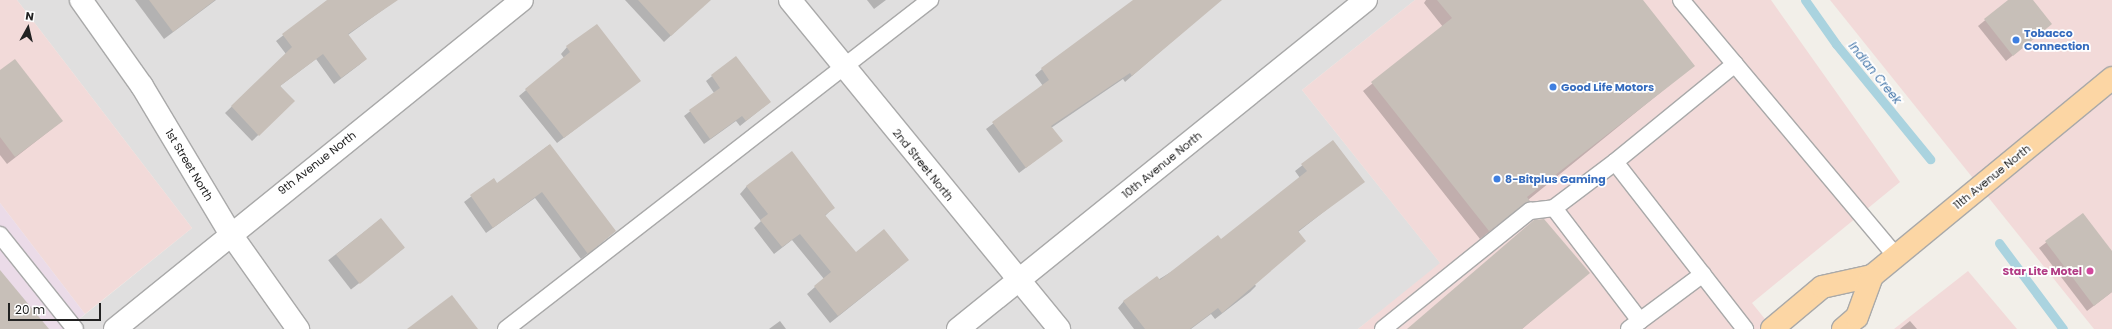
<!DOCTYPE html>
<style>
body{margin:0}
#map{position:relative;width:2112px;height:329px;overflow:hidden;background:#f2efe9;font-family:Poppins,sans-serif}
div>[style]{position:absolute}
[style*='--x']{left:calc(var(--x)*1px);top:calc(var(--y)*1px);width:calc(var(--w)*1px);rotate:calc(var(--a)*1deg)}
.residential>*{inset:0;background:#e0dfdf}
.commercial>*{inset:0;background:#f2dad9}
.industrial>*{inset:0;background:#ebdbe8}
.shadow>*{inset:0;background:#0003;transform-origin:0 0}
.stream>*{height:9px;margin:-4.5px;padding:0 4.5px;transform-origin:4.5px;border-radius:4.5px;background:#aad3df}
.building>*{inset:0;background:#c7bfb8;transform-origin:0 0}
.roads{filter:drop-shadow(1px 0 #a9a9a9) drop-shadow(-1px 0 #a9a9a9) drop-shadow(0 1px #a9a9a9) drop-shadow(0 -1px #a9a9a9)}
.service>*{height:16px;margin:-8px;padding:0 8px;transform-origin:8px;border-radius:8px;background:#fff}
.minor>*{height:22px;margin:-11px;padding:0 11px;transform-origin:11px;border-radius:11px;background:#fff}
.primary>*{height:22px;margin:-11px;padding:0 11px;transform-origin:11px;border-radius:11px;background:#fcd6a4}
.dots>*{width:11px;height:11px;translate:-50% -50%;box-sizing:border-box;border:2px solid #fff;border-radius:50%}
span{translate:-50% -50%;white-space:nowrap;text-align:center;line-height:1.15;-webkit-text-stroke:3.5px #fff;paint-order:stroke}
.shop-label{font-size:11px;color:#366cbe;font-weight:700}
.left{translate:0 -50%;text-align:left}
.street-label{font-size:11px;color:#222}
.hotel-label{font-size:11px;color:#b23c85;font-weight:700}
.right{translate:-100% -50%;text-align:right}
.water-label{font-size:12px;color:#4a7aab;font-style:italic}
.north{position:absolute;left:8px;top:8px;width:40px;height:40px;-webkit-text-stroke:3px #fff;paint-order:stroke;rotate:8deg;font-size:11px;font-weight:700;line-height:16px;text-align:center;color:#222}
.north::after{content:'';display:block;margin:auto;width:14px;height:18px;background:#222;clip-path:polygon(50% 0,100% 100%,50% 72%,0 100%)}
.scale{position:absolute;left:8px;top:303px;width:93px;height:18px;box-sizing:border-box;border:2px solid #222;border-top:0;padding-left:5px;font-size:12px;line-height:14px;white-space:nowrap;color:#222;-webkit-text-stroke:3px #fff;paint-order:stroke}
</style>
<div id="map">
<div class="residential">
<div style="clip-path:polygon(17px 0,1415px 0,1302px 90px,1441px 264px,1358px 329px,67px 329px,192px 228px)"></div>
</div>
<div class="commercial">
<div style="clip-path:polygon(0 0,17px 0,192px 228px,85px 314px,0 203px)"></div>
<div style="clip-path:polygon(1415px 0,1771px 0,1900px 182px,1752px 303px,1773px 329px,1358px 329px,1440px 263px,1302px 90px)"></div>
<div style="clip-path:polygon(1830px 0,2112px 0,2112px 329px,2094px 329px)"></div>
<div style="clip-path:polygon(1968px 271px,2017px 329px,1894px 329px)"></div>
</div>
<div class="industrial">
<div style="clip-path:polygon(0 203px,85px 314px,67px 329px,0 329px)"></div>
</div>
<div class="shadow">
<div style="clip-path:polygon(135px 0,216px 0,164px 39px)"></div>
<div style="clip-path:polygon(328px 0,395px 1px,348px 35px,366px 59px,359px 65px,334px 84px,316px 59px,280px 86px,294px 101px,252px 141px,225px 113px,286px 54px,276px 41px)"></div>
<div style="clip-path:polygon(625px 0,686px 0,690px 18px,664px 42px)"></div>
<div style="clip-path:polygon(867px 0,886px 0,874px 9px)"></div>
<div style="clip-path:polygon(1144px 0,1206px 0,1205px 13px,1125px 82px,1123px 79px,1051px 128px,1061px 141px,1019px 173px,986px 129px,1043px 86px,1035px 75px,1042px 69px)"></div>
<div style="clip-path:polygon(1426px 0,1641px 0,1693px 66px,1480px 239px,1363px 91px,1443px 27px,1424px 3px)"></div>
<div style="clip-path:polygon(2010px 0,2032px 0,2051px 24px,2006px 61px,1978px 26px)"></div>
<div style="clip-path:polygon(567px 47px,639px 81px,557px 143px,519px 96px,564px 58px,561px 54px)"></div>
<div style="clip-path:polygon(736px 57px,770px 102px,740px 126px,736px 121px,704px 144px,684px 116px,714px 93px,706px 81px)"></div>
<div style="clip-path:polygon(0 71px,62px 121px,7px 164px,0 155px)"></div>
<div style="clip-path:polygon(1333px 141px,1363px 181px,1298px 232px,1254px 283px,1256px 286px,1250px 292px,1215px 319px,1211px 314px,1191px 329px,1134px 329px,1118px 308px,1124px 301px,1221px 241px,1300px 178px,1295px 171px)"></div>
<div style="clip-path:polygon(549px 145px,615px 231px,581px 259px,535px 198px,486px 233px,464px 202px,494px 179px,497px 184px)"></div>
<div style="clip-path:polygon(747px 186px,834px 207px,825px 216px,855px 253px,900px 267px,830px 323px,807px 294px,824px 279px,792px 240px,774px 254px,754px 228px,761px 221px,740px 194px)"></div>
<div style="clip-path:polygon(2083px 214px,2112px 253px,2112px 292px,2087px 311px,2039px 248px)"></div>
<div style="left:381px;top:219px;width:37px;height:67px;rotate:52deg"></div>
<div style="clip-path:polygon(1588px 273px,1522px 329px,1409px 329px)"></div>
<div style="clip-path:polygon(780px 321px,786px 329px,769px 329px)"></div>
<div style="clip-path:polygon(1910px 321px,1917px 329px,1900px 329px)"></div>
</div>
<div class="stream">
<div style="--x:1805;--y:0;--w:54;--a:54.8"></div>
<div style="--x:1836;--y:44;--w:149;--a:50.7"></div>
<div style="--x:1999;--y:243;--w:107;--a:53.3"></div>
</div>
<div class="building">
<div style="clip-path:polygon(149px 0,215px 0,173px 32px)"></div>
<div style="clip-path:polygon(327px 0,398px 0,348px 34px,367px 59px,341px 78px,323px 54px,280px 86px,295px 101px,259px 136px,231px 106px,292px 47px,282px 34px)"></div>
<div style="clip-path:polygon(638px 0,711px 0,671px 36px)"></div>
<div style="clip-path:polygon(1133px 0,1222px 0,1132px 76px,1130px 73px,1051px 126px,1063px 141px,1026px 168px,992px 122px,1049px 80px,1041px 68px)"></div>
<div style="clip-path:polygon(1437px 0,1643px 0,1695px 66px,1527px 197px,1530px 201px,1489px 231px,1371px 82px,1452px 18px)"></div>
<div style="clip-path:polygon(2008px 0,2033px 0,2052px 24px,2013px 56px,1984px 19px)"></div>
<div style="clip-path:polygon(597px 24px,641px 81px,564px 138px,525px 89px,570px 52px,566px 46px)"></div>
<div style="clip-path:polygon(736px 56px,771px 102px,746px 121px,742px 116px,710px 139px,689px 110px,720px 88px,711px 75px)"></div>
<div style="clip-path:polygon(15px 59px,63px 121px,15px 157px,0 137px,0 70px)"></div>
<div style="clip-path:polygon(1333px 140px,1365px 182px,1298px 231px,1306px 241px,1222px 313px,1218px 308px,1190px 329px,1145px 329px,1123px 301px,1157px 276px,1160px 280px,1218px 235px,1221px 239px,1307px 171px,1301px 164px)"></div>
<div style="clip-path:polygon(550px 144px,616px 231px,588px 254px,542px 192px,493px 228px,470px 195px,494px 178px,497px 183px)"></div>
<div style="clip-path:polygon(792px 151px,835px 208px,825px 215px,856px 252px,884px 229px,909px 260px,838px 316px,814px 286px,831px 272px,800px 234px,782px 247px,760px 220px,768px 214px,746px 186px)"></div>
<div style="clip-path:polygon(2083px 213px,2112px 251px,2112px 292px,2094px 306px,2045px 241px)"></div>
<div style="left:381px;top:218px;width:38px;height:58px;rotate:51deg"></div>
<div style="clip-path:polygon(1544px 219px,1590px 273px,1522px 329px,1407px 329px,1534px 220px)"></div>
<div style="clip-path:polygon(0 270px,49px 329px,0 329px)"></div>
<div style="clip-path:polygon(452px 295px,478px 329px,407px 329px)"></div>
</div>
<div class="roads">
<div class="service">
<div style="--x:1681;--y:0;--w:334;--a:50"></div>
<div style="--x:1735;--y:64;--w:155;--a:140.8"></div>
<div style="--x:1615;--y:162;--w:212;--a:52.1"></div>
<div style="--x:1615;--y:162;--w:76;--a:143"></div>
<div style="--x:1554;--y:208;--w:142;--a:52.7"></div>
<div style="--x:0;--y:235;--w:120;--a:51.4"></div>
<div style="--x:506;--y:329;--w:537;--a:-37.81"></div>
<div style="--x:1383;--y:329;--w:189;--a:-38.8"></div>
<div style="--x:1530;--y:211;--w:24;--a:-7"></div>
<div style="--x:1629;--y:329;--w:92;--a:-36.6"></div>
</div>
<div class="minor">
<div style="--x:81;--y:0;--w:105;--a:54.7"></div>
<div style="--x:142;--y:86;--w:171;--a:59.1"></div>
<div style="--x:230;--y:233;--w:118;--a:54.7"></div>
<div style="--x:790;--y:0;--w:425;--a:50.7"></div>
<div style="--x:115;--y:329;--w:523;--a:-38.95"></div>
<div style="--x:958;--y:329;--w:524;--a:-38.88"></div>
</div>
<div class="primary">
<div style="--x:1772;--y:329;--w:65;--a:-40"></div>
<div style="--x:1822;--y:287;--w:51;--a:-12.4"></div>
<div style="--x:1872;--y:276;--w:311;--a:-39.5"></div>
<div style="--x:1843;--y:329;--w:18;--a:-41"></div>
<div style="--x:1857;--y:317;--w:44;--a:-69.9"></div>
</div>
</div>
<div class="dots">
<div style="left:2016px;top:40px;background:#3f7fe0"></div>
<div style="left:1553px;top:87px;background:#3f7fe0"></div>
<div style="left:1497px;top:179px;background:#3f7fe0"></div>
<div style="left:2090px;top:271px;background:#d1479c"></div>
</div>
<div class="shop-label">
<span class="left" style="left:2024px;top:40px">Tobacco<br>Connection</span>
<span class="left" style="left:1561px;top:87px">Good Life Motors</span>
<span class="left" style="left:1505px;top:179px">8-Bitplus Gaming</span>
</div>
<div class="street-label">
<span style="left:317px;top:163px;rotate:-38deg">9th Avenue North</span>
<span style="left:189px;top:165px;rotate:59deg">1st Street North</span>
<span style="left:923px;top:165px;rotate:51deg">2nd Street North</span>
<span style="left:1162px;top:165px;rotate:-39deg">10th Avenue North</span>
<span style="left:1992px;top:177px;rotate:-39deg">11th Avenue North</span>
</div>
<div class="hotel-label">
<span class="right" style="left:2082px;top:271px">Star Lite Motel</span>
</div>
<div class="water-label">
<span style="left:1875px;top:73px;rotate:51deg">Indian Creek</span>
</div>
<div class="north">N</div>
<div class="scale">20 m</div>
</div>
